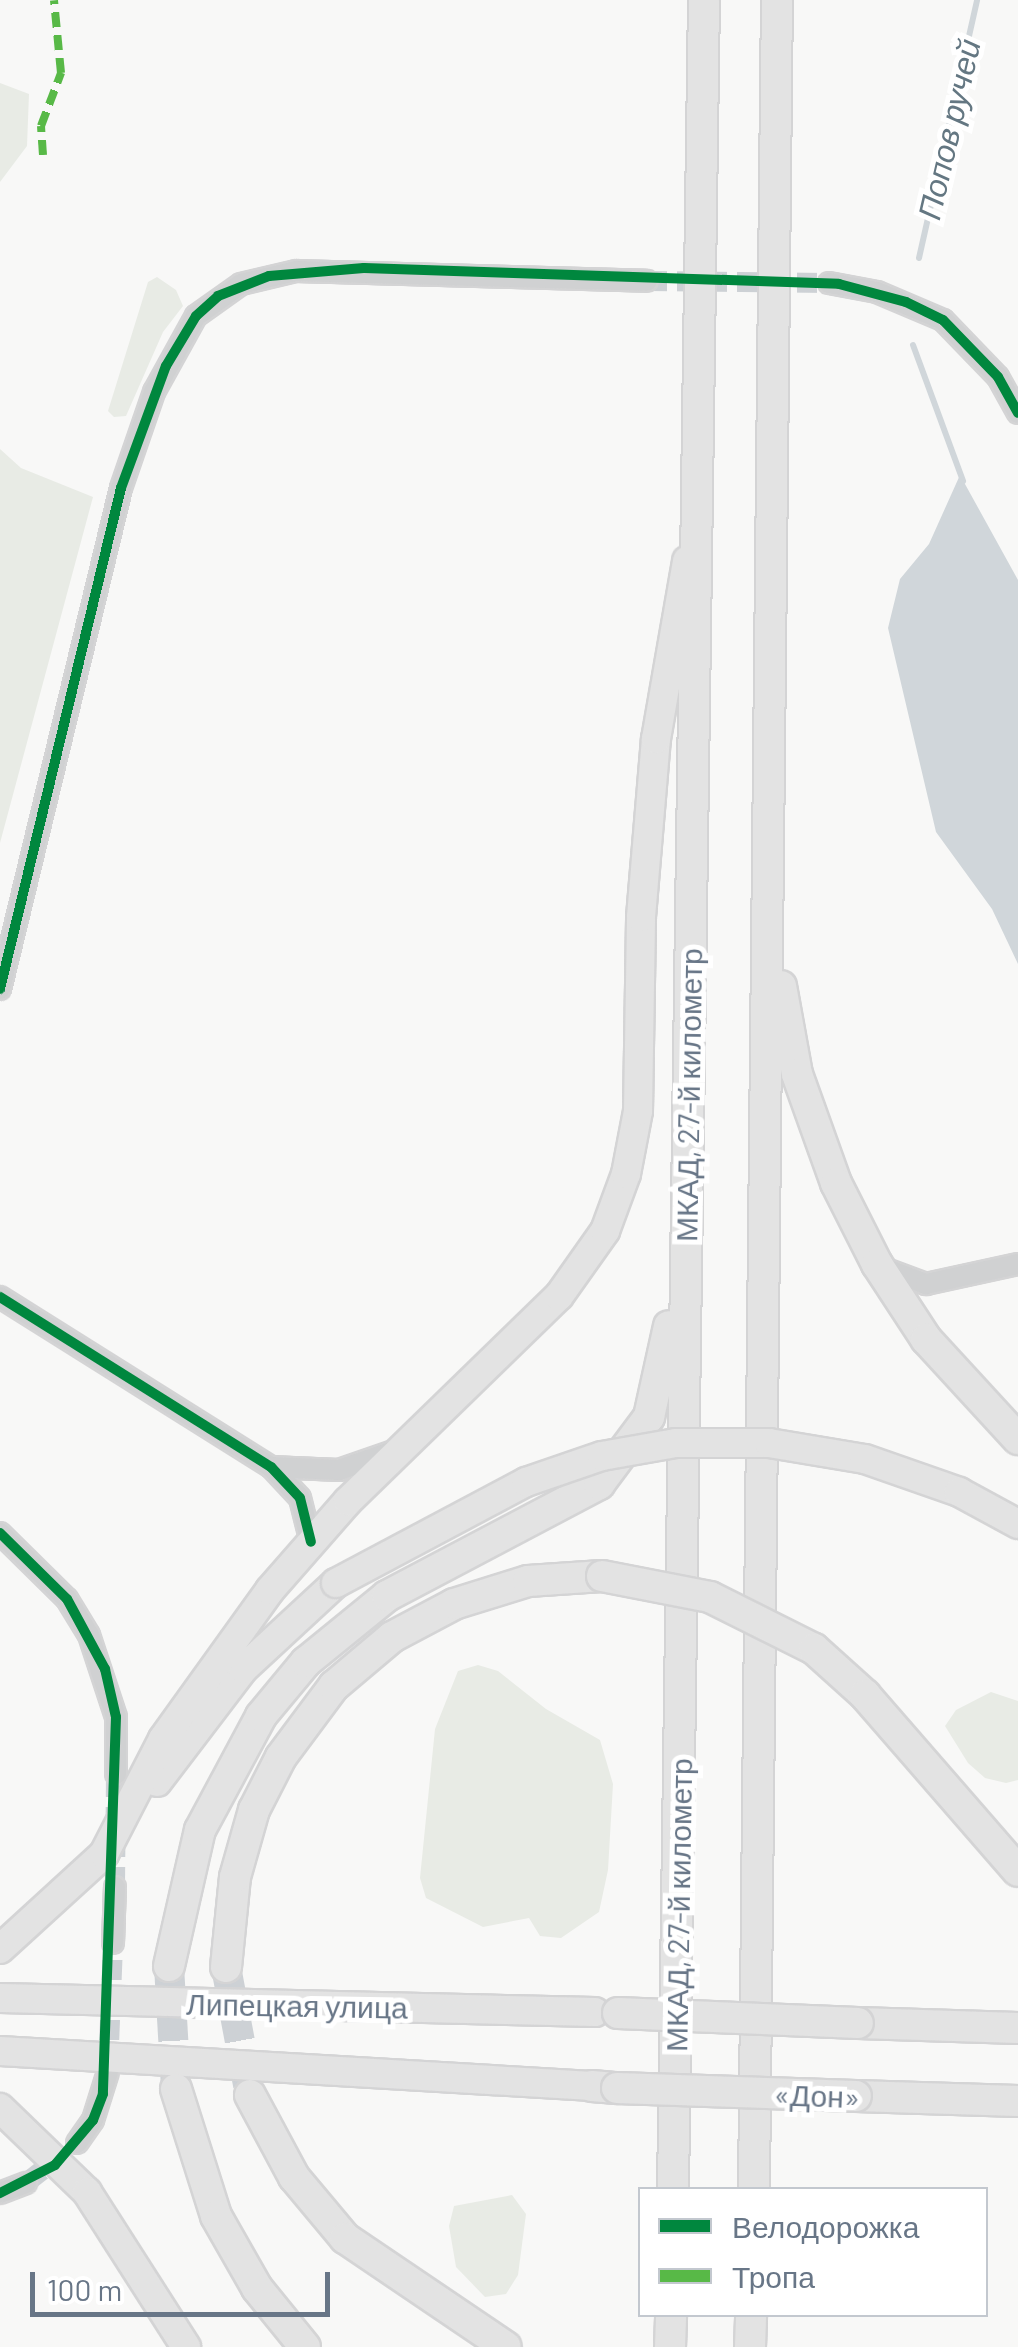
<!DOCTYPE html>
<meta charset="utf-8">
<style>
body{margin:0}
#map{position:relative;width:1018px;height:2347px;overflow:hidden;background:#f8f8f7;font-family:Barlow,sans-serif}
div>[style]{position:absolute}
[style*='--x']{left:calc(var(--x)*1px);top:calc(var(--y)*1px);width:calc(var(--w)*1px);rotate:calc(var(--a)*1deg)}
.green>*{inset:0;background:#e8ebe5}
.water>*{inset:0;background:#d0d6da}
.stream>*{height:6px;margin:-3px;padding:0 3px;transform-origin:3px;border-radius:3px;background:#d0d6da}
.minor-tunnel>*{height:20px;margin-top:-10px;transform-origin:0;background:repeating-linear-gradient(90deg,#cdd1d5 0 20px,transparent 0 30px)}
.highway-tunnel>*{height:30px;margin-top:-15px;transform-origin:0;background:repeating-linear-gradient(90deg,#cdd1d5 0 30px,transparent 0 45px)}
.roads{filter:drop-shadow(2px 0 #d4d4d5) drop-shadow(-2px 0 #d4d4d5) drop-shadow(0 2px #d4d4d5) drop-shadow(0 -2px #d4d4d5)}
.minor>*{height:20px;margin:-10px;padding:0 10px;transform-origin:10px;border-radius:10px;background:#d0d1d2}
.major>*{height:28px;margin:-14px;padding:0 14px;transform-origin:14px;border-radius:14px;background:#e3e3e3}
.highway>*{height:30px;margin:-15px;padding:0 15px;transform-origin:15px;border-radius:15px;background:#e3e3e3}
.bridges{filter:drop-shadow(2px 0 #d4d4d5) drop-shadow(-2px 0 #d4d4d5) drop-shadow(0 2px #d4d4d5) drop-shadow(0 -2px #d4d4d5)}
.major-bridge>*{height:28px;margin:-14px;padding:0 14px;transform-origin:14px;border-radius:14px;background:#e3e3e3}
.highway-bridge>*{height:30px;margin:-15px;padding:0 15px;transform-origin:15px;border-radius:15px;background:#e3e3e3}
.quiet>*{height:8px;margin-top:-4px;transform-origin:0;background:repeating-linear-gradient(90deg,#58b947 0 15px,transparent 0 23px)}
.cycleway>*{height:10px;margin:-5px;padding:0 5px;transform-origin:5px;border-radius:5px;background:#00873e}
span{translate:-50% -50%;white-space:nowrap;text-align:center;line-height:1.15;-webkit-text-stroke:10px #fff;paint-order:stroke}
.street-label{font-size:30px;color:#687687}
.water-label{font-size:32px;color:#647782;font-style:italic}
.legend{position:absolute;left:638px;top:2187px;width:350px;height:130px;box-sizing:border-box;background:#fff;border:2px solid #c3c8cf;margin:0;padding:12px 18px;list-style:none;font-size:30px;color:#687687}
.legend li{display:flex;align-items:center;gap:20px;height:50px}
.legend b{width:50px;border:2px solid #c3c8cf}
.scale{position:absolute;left:30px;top:2272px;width:300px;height:45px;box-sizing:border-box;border:5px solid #687687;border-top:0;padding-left:12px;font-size:30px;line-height:35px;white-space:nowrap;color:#687687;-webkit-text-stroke:8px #fff;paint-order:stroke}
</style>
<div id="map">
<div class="green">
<div style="clip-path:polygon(0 83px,29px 94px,27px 146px,0 182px)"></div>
<div style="clip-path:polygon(157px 277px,176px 290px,183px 306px,163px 332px,126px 416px,114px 417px,108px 411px,148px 282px)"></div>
<div style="clip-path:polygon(0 449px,21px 468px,93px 497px,0 843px)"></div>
<div style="clip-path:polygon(478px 1665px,498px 1671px,546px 1709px,600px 1740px,613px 1784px,608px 1870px,599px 1912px,561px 1938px,540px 1936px,529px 1918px,483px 1927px,426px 1898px,420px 1878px,435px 1729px,458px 1671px)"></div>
<div style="clip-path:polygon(991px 1692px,1018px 1701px,1018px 1780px,1006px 1783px,985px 1778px,968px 1763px,945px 1726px,956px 1710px)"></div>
<div style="clip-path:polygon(512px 2195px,526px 2214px,518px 2275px,506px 2294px,485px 2297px,456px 2267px,449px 2226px,454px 2206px)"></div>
</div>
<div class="water">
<div style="clip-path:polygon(960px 475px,1018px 580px,1018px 964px,992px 909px,936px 832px,888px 628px,900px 579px,929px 544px)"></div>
</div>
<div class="stream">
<div style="--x:919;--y:258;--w:264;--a:-77.3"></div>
<div style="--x:913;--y:345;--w:145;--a:69.8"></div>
</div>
<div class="minor-tunnel">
<div style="--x:647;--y:281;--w:182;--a:0.6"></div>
<div style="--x:115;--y:1887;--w:113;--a:-89.5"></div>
<div style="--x:108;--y:2070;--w:127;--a:-87.7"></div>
<div style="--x:26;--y:2183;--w:65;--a:-38.1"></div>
</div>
<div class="highway-tunnel">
<div style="--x:169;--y:1966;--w:121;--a:86.7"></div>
<div style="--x:226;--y:1967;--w:130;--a:79.4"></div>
</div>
<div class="roads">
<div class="minor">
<div style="--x:829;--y:283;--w:49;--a:10.6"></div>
<div style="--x:877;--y:292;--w:72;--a:23"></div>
<div style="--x:943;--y:320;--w:79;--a:46"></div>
<div style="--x:998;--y:377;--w:41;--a:60.9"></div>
<div style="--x:0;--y:989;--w:515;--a:-76.42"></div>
<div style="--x:121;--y:488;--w:102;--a:-71"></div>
<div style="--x:154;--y:392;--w:87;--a:-61.1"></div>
<div style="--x:196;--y:316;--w:55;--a:-35.4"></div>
<div style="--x:241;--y:284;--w:57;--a:-13.3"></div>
<div style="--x:296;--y:271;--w:351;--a:1.6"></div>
<div style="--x:886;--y:1269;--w:43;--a:20.6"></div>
<div style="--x:926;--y:1284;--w:94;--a:-12.3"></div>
<div style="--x:0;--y:1297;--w:320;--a:32.1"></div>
<div style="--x:271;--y:1467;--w:42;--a:46.9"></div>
<div style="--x:300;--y:1498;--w:45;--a:76"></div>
<div style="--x:271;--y:1467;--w:68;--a:2.5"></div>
<div style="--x:339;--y:1470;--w:55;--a:-19.1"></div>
<div style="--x:0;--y:1533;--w:94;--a:44.6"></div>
<div style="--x:67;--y:1599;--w:42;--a:58.6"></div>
<div style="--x:89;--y:1635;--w:86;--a:71.8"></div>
<div style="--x:116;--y:1717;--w:57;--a:90"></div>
<div style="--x:113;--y:1943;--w:56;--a:-88"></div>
<div style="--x:77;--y:2143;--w:28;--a:-55"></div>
<div style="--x:93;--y:2120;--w:50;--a:-72.6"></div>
<div style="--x:0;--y:2193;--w:28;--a:-21"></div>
</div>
<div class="major">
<div style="--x:157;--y:1782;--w:142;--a:-52.7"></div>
<div style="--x:243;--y:1669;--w:127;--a:-42.8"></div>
<div style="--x:0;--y:1949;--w:141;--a:-42.4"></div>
<div style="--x:104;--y:1854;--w:129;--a:-62.8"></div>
<div style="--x:163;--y:1739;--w:183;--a:-54.3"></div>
<div style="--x:270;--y:1590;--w:118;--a:-48.8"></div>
<div style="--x:348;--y:1501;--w:294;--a:-44.2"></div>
<div style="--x:559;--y:1296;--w:80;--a:-54.7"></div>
<div style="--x:605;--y:1231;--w:61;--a:-69.8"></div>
<div style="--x:626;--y:1174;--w:64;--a:-79.2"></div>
<div style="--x:638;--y:1111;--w:194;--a:-89.1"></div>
<div style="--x:641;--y:917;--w:179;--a:-85.2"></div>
<div style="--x:656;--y:739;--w:181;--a:-80.1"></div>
<div style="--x:0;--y:1998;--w:595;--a:1.35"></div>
<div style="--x:0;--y:2051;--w:593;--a:3.38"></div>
<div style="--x:0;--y:2108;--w:121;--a:44"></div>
<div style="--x:87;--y:2192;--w:184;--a:57.4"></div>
</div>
<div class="highway">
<div style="--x:781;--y:986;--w:89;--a:79.7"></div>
<div style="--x:797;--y:1074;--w:116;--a:70.3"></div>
<div style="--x:836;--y:1183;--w:91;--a:63.2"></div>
<div style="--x:877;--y:1264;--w:90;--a:56.8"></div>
<div style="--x:926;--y:1339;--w:136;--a:47.4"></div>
<div style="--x:169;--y:1966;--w:139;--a:-77.2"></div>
<div style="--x:200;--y:1830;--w:129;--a:-61.8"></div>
<div style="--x:261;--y:1716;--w:70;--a:-50.2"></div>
<div style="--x:306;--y:1662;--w:104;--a:-39.2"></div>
<div style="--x:387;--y:1596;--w:240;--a:-27.8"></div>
<div style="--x:599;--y:1484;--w:84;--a:-53.3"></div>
<div style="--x:649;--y:1417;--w:93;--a:-77.6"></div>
<div style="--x:226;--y:1967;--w:90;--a:-84.3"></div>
<div style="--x:235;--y:1877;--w:70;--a:-74.2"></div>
<div style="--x:254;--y:1810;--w:59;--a:-63"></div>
<div style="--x:281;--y:1757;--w:89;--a:-53.3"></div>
<div style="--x:334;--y:1686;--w:76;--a:-40.2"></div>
<div style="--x:392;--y:1637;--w:70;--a:-28"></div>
<div style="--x:454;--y:1604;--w:77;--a:-17.3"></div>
<div style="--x:528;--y:1581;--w:74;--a:-3.9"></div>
<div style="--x:858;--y:2023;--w:160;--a:1.8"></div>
<div style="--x:592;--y:2086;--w:25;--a:5"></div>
<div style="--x:176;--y:2089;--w:133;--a:72.5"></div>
<div style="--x:216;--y:2216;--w:83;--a:60.3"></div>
<div style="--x:257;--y:2288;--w:76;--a:50.9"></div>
<div style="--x:250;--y:2095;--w:93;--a:61.8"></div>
<div style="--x:294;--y:2177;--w:80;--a:50.1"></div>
<div style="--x:345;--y:2238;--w:194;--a:34.1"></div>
<div style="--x:856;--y:2096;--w:162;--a:1.8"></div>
<div style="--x:673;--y:2190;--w:2190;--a:-89.19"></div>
<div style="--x:754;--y:2190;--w:2190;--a:-89.4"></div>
<div style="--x:670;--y:2347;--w:33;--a:-88"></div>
<div style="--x:750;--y:2347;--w:33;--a:-88"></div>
</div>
</div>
<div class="bridges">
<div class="major-bridge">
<div style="--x:336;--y:1583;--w:215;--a:-28"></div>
<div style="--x:526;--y:1482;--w:80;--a:-18.9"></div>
<div style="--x:602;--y:1456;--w:75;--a:-10"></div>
<div style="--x:676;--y:1443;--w:93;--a:0"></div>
<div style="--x:769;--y:1443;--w:97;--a:9.5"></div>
<div style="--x:865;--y:1459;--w:100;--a:19.3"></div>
<div style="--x:959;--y:1492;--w:67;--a:28.5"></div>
</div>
<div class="highway-bridge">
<div style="--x:602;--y:1576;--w:110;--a:11"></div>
<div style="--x:710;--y:1597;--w:116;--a:26.6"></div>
<div style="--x:814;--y:1649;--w:69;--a:42"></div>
<div style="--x:865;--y:1695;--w:233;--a:49"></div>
<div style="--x:618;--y:2013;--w:240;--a:2.4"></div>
<div style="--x:617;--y:2088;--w:239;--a:1.9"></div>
</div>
</div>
<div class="quiet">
<div style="--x:43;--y:155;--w:29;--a:-94"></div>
<div style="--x:41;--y:126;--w:57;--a:-69.3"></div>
<div style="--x:61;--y:73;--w:73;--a:-95.5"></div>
</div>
<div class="cycleway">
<div style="--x:0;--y:989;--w:515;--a:-76.42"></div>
<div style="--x:121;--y:488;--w:130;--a:-69.8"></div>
<div style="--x:166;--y:366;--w:58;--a:-59"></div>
<div style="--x:196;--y:316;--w:30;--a:-42"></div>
<div style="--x:218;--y:296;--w:55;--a:-21.4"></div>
<div style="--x:269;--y:276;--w:95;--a:-4.8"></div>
<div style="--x:364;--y:268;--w:475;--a:1.9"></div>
<div style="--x:839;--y:284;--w:69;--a:15"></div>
<div style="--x:906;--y:302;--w:41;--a:25.9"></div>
<div style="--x:943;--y:320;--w:79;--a:46"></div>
<div style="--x:998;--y:377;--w:41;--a:60.9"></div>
<div style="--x:0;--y:1297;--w:320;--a:32.1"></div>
<div style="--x:271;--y:1467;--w:42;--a:46.9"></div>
<div style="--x:300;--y:1498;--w:45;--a:76"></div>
<div style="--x:0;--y:1533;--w:94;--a:44.6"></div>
<div style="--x:67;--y:1599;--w:80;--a:61.5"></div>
<div style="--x:105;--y:1669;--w:49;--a:77.1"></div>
<div style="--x:116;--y:1717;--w:377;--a:92"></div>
<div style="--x:103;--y:2094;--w:28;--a:111"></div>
<div style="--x:93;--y:2120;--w:59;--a:130.2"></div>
<div style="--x:55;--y:2165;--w:62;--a:153"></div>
</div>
<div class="street-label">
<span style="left:688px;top:1095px;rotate:-89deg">МКАД, 27-й километр</span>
<span style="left:678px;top:1905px;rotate:-89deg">МКАД, 27-й километр</span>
<span style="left:297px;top:2005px;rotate:1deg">Липецкая улица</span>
<span style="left:817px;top:2095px;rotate:2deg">«Дон»</span>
</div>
<div class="water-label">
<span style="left:948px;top:129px;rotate:-77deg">Попов ручей</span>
</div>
<ul class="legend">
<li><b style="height:12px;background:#00873e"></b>Велодорожка</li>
<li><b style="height:12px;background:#58b947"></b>Тропа</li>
</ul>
<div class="scale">100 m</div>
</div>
